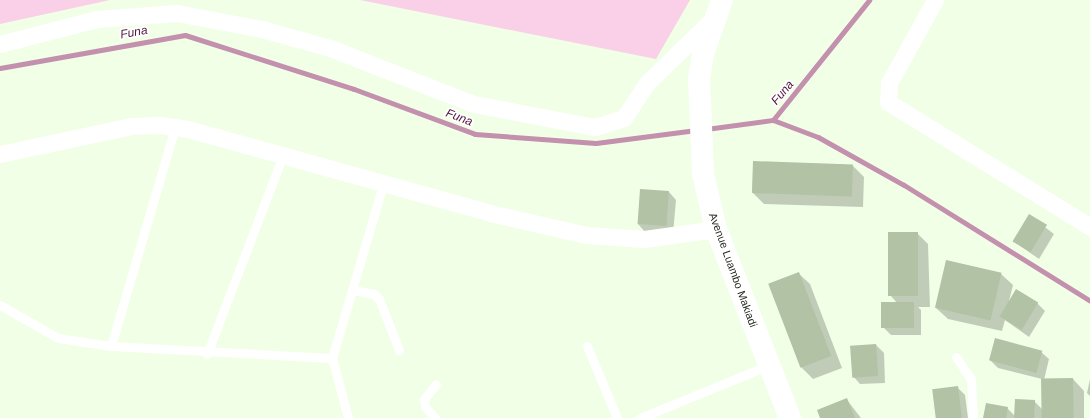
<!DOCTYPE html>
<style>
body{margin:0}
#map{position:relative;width:1090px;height:418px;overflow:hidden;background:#f1ffe6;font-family:Arial,sans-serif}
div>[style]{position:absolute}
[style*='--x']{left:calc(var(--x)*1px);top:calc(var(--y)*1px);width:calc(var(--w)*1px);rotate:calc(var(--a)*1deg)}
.green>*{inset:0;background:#f9d0e7}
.shadow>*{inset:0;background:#0003}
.stream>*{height:5px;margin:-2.5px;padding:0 2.5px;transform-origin:2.5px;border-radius:2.5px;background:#c390ae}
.building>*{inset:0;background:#b2c2a5;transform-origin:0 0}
.service>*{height:9px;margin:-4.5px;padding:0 4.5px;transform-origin:4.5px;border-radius:4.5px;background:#fff}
.minor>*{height:17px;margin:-8.5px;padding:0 8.5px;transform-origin:8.5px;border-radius:8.5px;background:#fff}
.secondary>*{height:22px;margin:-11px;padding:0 11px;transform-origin:11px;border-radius:11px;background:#fff}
span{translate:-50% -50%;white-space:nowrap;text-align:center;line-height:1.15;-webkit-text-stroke:3.5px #fff;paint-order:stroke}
.street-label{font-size:11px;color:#262b20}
.water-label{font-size:12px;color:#53163f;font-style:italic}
</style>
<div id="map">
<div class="green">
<div style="clip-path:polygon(0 0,110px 0,0 24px)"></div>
<div style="clip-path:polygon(360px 0,690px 0,656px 59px)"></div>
</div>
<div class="shadow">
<div style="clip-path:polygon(853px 166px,864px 177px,863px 207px,764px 204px,753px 193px)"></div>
<div style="clip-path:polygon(669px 192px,676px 200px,673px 234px,645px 232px,638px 224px)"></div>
<div style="clip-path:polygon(1029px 215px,1054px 234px,1039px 259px,1013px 241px)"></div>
<div style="clip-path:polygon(889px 233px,917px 233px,928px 244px,930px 307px,918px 307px,921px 310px,921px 335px,891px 335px,883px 327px,897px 303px,891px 296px)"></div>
<div style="clip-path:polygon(798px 273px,810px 284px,842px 368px,813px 379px,802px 368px,769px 284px)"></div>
<div style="clip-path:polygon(1001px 274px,1013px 285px,1009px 301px,1037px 303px,1045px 311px,1029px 337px,1005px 320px,1002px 331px,948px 319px,936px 308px)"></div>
<div style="clip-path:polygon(876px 345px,884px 353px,885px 383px,860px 384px,853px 376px)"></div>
<div style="clip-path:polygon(1041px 352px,1049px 359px,1044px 380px,1073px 379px,1084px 391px,1084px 418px,984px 418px,1007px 408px,1015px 416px,1034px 401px,1042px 409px,1042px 379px,998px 368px,990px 360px)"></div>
<div style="clip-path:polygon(1090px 379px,1090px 396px,1087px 393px)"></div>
<div style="clip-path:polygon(957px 387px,965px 395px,968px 418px,937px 418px)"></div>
<div style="clip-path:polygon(847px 400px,861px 418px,821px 418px)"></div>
</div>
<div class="stream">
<div style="--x:0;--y:68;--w:188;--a:-10.1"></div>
<div style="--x:185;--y:35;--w:177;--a:17.7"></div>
<div style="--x:354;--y:89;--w:129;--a:20.4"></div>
<div style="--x:475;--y:134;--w:121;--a:4.3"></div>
<div style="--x:596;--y:143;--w:101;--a:-7.4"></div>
<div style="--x:773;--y:120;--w:48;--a:20.7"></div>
<div style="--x:818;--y:137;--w:98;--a:29.2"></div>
<div style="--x:904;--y:185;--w:219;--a:31.9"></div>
<div style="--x:706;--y:129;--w:68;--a:-7.7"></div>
<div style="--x:773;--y:120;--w:154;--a:-51.3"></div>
</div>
<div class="building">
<div style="left:753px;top:161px;width:100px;height:32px;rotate:2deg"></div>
<div style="left:640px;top:189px;width:29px;height:35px;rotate:4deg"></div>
<div style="left:1029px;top:214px;width:21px;height:32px;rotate:31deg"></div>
<div style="left:888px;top:232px;width:30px;height:64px"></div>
<div style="left:946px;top:260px;width:57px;height:49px;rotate:13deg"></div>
<div style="left:799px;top:272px;width:90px;height:33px;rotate:69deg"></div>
<div style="left:1016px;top:289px;width:26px;height:32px;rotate:31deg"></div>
<div style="left:881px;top:302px;width:33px;height:26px"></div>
<div style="left:995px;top:338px;width:49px;height:23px;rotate:15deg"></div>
<div style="left:876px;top:344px;width:32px;height:26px;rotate:86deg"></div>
<div style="left:1073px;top:378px;width:40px;height:32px;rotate:89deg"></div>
<div style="left:958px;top:386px;width:32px;height:26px;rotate:83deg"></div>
<div style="clip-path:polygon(847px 398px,855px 418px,820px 418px,817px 410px)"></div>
<div style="left:1015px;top:399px;width:20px;height:19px;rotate:3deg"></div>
<div style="clip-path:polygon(986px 403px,1008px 407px,1006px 418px,983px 418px)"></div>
</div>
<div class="service">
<div style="--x:353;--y:290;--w:21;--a:11"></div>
<div style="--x:374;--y:294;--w:7;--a:45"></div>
<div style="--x:379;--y:299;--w:55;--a:68.6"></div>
<div style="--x:0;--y:305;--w:67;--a:29.6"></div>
<div style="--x:58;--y:338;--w:54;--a:8.6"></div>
<div style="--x:111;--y:346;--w:221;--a:3.1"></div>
<div style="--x:111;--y:346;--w:228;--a:-73.7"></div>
<div style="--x:587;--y:346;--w:78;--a:67.4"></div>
<div style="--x:207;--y:354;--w:210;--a:-69.1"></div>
<div style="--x:956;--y:357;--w:27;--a:56"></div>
<div style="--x:971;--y:379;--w:39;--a:87"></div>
<div style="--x:348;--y:418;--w:62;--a:-104.9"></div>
<div style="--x:332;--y:358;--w:180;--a:-73.6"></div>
<div style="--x:435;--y:418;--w:15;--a:-132"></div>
<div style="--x:425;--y:407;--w:8;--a:-97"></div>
<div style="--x:424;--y:399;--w:19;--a:-51"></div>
<div style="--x:640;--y:418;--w:139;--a:-22.3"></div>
</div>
<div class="minor">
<div style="--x:935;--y:0;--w:95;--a:119"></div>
<div style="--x:889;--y:83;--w:19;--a:93"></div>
<div style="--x:888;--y:102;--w:238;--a:31.7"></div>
<div style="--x:0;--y:44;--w:100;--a:-14.5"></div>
<div style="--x:97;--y:19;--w:80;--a:-4.3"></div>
<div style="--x:177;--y:13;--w:86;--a:10.7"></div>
<div style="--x:262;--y:29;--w:71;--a:15.6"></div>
<div style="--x:330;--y:48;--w:155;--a:21.3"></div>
<div style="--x:474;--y:104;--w:123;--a:10.8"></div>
<div style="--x:595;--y:127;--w:30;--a:-17"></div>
<div style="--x:624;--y:118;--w:42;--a:-56.7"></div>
<div style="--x:647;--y:83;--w:92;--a:-44.1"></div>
<div style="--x:0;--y:154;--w:135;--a:-12"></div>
<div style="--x:132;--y:126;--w:28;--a:-2"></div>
<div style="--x:160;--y:125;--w:28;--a:8"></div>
<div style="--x:188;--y:129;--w:313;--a:15.5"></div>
<div style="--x:490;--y:213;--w:98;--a:12.9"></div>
<div style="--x:586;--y:235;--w:58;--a:3.9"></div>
<div style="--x:644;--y:239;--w:73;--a:-7.9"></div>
</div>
<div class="secondary">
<div style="--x:722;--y:0;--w:57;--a:109.4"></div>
<div style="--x:703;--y:54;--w:24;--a:99"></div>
<div style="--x:699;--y:78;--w:96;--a:87.6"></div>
<div style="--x:703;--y:174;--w:57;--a:76.7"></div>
<div style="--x:716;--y:229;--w:203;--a:68.6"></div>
</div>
<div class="street-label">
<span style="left:733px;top:270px;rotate:70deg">Avenue Luambo Makiadi</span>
</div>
<div class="water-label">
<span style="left:134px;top:33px;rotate:-10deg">Funa</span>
<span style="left:783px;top:93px;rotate:-50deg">Funa</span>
<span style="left:459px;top:118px;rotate:21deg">Funa</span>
</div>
</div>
